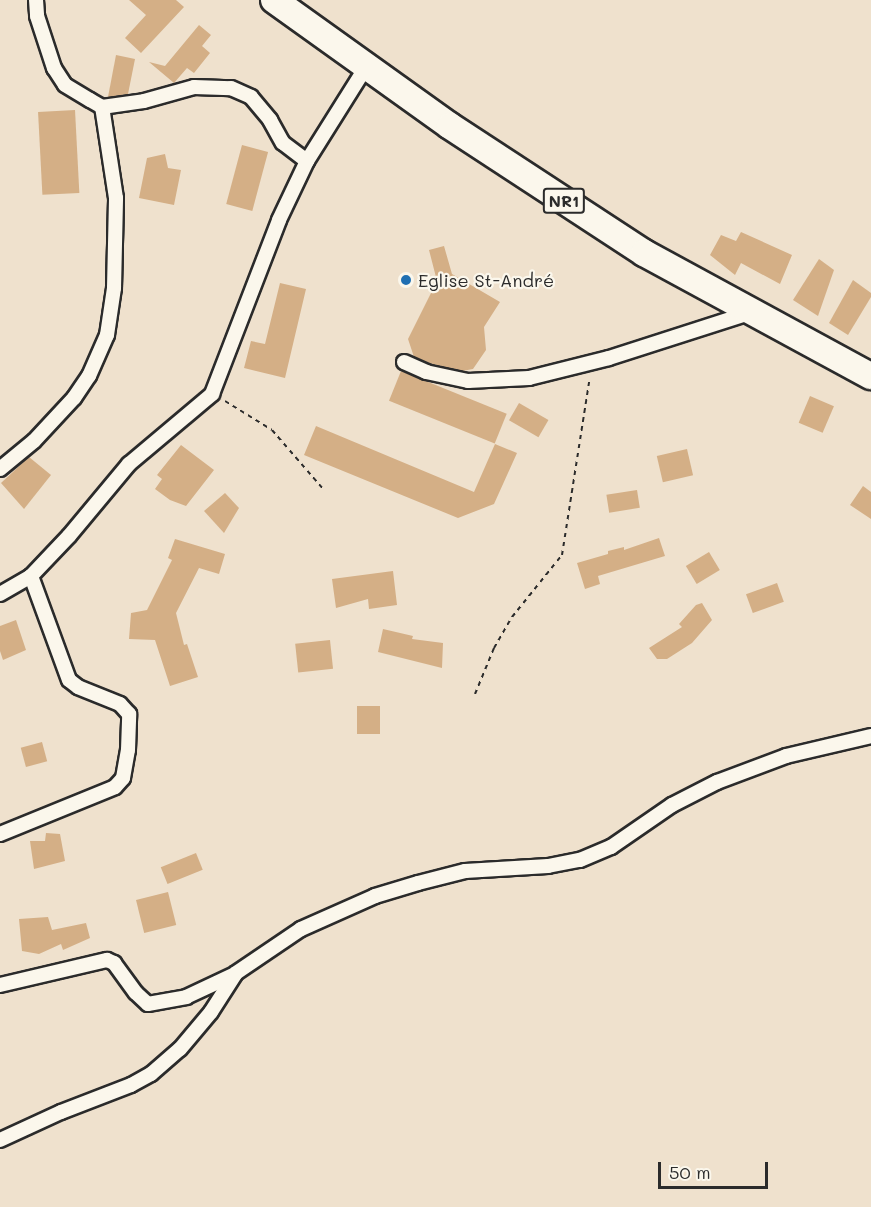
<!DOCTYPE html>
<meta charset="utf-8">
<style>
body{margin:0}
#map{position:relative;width:871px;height:1207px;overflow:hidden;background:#efe1cd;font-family:Mali,sans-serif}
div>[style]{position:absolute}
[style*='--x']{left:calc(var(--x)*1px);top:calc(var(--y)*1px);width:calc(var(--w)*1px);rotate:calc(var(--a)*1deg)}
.building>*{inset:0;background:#d4af86;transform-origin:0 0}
.path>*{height:2px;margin-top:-1px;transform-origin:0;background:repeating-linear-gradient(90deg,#2b2b2b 0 4.5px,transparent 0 9px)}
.roads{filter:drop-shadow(2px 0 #2b2b2b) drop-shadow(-2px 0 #2b2b2b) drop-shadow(0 2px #2b2b2b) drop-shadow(0 -2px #2b2b2b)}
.street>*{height:14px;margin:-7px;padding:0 7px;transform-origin:7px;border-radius:7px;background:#fbf7ec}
.highway>*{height:26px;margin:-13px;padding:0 13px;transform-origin:13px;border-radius:13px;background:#fbf7ec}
.dots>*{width:16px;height:16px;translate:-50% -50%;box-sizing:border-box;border:3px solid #fbf7ec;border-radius:50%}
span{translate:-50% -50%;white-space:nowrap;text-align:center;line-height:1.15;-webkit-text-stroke:4.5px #fbf7ec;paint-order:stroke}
.shield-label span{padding:2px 4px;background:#fbf7ec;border:2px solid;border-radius:4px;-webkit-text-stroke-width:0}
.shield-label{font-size:16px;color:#2b2b2b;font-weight:700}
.poi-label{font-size:18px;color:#2b2b2b}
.left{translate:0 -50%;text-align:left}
.scale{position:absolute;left:658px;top:1162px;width:110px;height:27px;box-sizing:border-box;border:3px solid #2b2b2b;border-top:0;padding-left:8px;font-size:18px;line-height:21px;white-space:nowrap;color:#2b2b2b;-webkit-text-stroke:4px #fbf7ec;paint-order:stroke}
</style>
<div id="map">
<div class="building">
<div style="clip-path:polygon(129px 0,176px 0,184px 7px,141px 53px,125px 38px,146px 15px)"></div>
<div style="clip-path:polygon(199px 25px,211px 35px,202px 46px,210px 53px,194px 73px,187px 68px,174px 83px,149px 62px,165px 66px)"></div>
<div style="clip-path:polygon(116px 55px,135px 59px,128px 94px,108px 97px)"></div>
<div style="left:75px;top:110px;width:83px;height:37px;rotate:87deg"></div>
<div style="left:242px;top:145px;width:27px;height:61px;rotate:15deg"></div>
<div style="clip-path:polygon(165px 154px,168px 168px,181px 170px,174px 205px,139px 198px,147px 158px)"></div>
<div style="clip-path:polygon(741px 232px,792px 255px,780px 284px,741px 263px,735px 275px,710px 255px,721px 235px,736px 241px)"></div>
<div style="clip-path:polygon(444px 246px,452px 274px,500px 302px,484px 327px,486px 350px,473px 369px,462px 371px,429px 363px,414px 357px,408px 339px,437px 281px,429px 250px)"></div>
<div style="clip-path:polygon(819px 259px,834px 270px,818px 316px,793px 300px)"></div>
<div style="clip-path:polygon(853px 280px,871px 293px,871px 297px,848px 335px,829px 323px)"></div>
<div style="clip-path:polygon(280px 283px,306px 289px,285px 378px,244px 368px,251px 341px,265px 344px)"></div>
<div style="left:401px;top:371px;width:114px;height:32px;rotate:22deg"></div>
<div style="left:810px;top:396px;width:26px;height:29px;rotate:23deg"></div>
<div style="left:519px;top:403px;width:34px;height:20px;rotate:30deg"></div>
<div style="clip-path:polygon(316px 426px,474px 492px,495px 444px,517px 453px,494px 504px,458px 518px,304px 455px)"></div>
<div style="clip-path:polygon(181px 445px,214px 470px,186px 506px,170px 500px,155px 489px,162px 479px,157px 475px)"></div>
<div style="left:687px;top:449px;width:27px;height:31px;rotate:77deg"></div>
<div style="clip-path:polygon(29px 457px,51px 475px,24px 509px,1px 483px)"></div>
<div style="clip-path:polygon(863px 486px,871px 492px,871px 519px,850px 505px)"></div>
<div style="left:637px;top:490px;width:18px;height:31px;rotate:81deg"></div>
<div style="clip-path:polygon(225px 493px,239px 508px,224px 533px,204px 511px)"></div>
<div style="clip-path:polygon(659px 538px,665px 556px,598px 576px,600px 584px,585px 589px,577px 563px,608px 554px,608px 551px,624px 547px,624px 550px)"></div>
<div style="clip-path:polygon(175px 539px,225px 554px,219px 574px,199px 568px,176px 613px,184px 645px,187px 644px,198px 677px,170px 686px,155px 640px,129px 639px,131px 613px,147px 610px,172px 560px,168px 558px)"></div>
<div style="left:709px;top:552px;width:21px;height:27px;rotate:59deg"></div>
<div style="clip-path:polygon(393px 571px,397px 605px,369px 609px,368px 599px,336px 608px,332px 579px)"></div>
<div style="left:777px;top:583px;width:20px;height:33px;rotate:70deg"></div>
<div style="clip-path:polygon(702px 603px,712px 620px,692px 643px,667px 659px,657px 659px,649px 648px,682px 627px,679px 624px,696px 605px)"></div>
<div style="clip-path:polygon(16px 620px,26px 650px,3px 660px,0 651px,0 626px)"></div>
<div style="clip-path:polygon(383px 629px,413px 636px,412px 639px,443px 643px,442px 668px,378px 652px)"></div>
<div style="left:330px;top:640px;width:29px;height:35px;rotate:84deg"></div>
<div style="left:357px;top:706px;width:23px;height:28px"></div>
<div style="left:42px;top:742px;width:20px;height:22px;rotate:75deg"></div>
<div style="clip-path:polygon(46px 833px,60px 834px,65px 861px,34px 869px,30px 841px,45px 841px)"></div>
<div style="left:196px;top:853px;width:18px;height:38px;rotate:68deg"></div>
<div style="left:168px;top:892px;width:34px;height:33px;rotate:76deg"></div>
<div style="clip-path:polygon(48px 917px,52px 930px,86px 923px,90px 938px,63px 950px,61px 944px,39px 954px,22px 951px,19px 919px)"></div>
</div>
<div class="path">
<div style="--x:225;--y:401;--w:55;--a:31.7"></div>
<div style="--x:272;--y:430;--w:79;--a:49.1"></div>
<div style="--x:475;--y:694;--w:50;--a:-67.6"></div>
<div style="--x:494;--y:648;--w:36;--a:-60"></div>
<div style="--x:512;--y:617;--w:80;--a:-51.1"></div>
<div style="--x:562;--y:555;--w:180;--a:-81.1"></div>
</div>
<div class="roads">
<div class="street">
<div style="--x:36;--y:0;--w:16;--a:86"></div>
<div style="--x:37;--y:16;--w:55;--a:71.9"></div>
<div style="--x:54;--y:68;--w:20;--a:57"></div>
<div style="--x:65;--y:85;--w:29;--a:31"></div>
<div style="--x:90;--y:100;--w:14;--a:30"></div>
<div style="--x:102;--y:107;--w:42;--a:-8.1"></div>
<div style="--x:144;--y:101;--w:52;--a:-15.6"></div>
<div style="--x:194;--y:87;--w:37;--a:2"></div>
<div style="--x:231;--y:88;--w:22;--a:24"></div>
<div style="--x:251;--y:97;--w:30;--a:50"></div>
<div style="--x:270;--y:120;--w:26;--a:61"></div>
<div style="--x:283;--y:143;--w:30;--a:37"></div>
<div style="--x:404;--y:362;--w:24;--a:24"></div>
<div style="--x:426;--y:372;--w:43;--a:12.1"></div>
<div style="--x:468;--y:381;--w:61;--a:-2.8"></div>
<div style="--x:529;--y:378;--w:82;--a:-14"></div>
<div style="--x:609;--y:358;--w:150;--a:-17.8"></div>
<div style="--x:0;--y:469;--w:44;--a:-39.5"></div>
<div style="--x:34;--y:441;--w:59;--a:-47.1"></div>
<div style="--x:74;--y:398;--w:27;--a:-56"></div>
<div style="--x:89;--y:376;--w:45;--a:-66.3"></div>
<div style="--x:107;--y:335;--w:48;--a:-81.5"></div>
<div style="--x:114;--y:288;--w:90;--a:-88.7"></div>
<div style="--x:116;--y:198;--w:92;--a:-98.7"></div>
<div style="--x:0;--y:594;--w:36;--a:-30"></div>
<div style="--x:31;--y:576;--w:55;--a:-46.5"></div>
<div style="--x:69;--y:536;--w:94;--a:-50.2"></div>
<div style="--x:129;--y:464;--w:109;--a:-40.1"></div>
<div style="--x:212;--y:394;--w:186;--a:-68.9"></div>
<div style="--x:279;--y:220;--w:65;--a:-64.6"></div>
<div style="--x:307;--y:161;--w:111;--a:-57.9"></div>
<div style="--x:0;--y:834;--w:124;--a:-22.2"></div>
<div style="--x:115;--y:787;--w:12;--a:-48"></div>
<div style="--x:123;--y:778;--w:28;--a:-80"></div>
<div style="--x:128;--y:750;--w:36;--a:-88"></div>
<div style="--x:129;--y:714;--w:13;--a:-132"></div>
<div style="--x:120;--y:704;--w:45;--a:-158"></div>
<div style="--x:78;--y:687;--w:11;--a:-142"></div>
<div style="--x:69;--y:680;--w:111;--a:-110.1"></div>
<div style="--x:0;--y:985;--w:110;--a:-13.2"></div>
<div style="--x:107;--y:960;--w:8;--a:23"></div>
<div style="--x:114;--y:963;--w:37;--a:54"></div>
<div style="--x:136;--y:993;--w:16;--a:43"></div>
<div style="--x:148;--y:1004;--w:39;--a:-10"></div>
<div style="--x:186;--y:997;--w:54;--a:-25.1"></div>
<div style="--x:0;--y:1140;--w:67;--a:-24.7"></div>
<div style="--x:61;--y:1112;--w:75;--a:-21.1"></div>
<div style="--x:131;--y:1085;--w:23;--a:-29"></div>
<div style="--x:151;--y:1074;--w:38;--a:-41"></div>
<div style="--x:180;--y:1049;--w:48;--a:-50"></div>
<div style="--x:211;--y:1012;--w:46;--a:-57.3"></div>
<div style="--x:236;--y:973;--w:78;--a:-34.1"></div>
<div style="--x:301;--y:929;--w:81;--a:-24"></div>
<div style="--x:375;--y:896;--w:45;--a:-16.8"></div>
<div style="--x:418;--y:883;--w:49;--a:-14.3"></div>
<div style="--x:465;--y:871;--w:83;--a:-3.4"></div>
<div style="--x:548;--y:866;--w:33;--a:-11"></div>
<div style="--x:580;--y:860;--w:34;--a:-23"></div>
<div style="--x:611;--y:847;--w:74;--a:-34.5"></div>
<div style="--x:672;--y:805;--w:51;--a:-27.1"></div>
<div style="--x:717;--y:782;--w:74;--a:-20.6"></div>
<div style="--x:786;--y:756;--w:87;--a:-13.2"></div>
</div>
<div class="highway">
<div style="--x:274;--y:0;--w:216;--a:35.6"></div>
<div style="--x:450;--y:126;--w:232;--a:33.2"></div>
<div style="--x:644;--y:253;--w:258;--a:28.5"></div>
</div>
</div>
<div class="dots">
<div style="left:406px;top:280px;background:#1f6fb2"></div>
</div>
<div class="shield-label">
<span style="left:564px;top:201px">NR1</span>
</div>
<div class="poi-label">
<span class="left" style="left:418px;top:280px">Eglise St-André</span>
</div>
<div class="scale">50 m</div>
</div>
